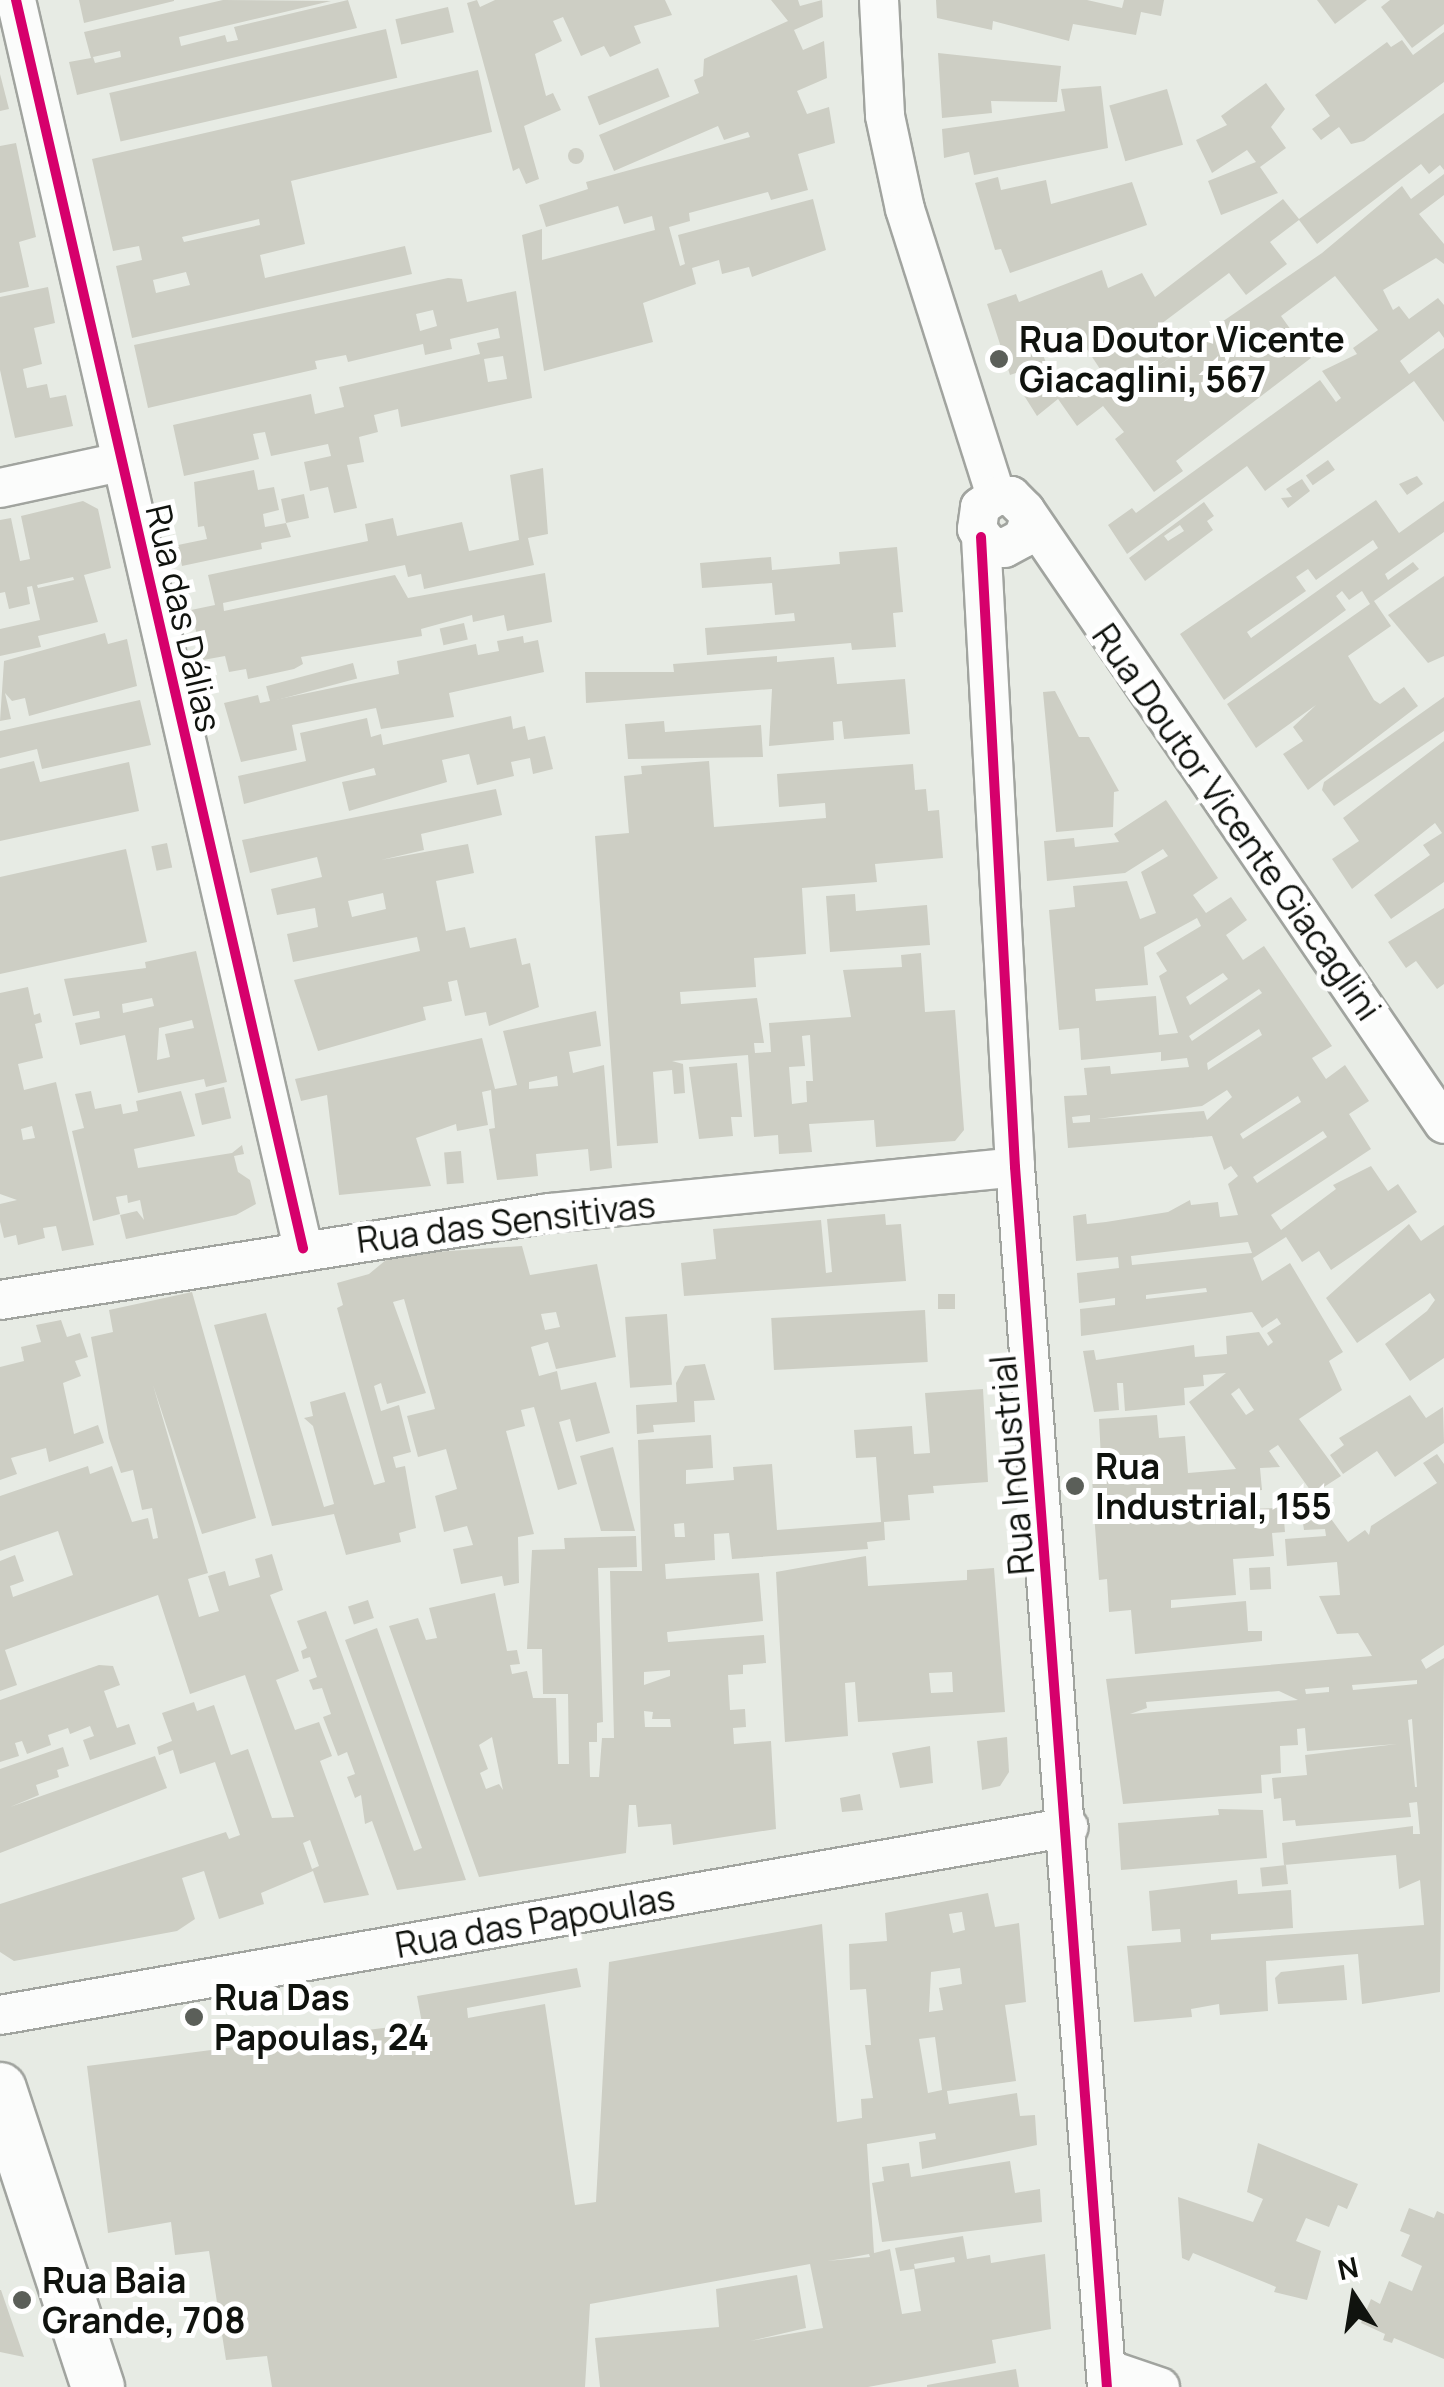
<!DOCTYPE html>
<meta charset="utf-8">
<style>
body{margin:0}
#map{position:relative;width:1444px;height:2387px;overflow:hidden;background:#e7ebe4;font-family:Manrope,sans-serif}
div>[style]{position:absolute}
[style*='--x']{left:calc(var(--x)*1px);top:calc(var(--y)*1px);width:calc(var(--w)*1px);rotate:calc(var(--a)*1deg)}
.building>*{inset:0;background:#cdcec4;transform-origin:0 0}
.round{border-radius:50%}
.roads{filter:drop-shadow(2px 0 #a1a49f) drop-shadow(-2px 0 #a1a49f) drop-shadow(0 2px #a1a49f) drop-shadow(0 -2px #a1a49f)}
.street>*{height:38px;margin:-19px;padding:0 19px;transform-origin:19px;border-radius:19px;background:#fbfcfb}
.secondary>*{height:52px;margin:-26px;padding:0 26px;transform-origin:26px;border-radius:26px;background:#fbfcfb}
.cycleway>*{height:10px;margin:-5px;padding:0 5px;transform-origin:5px;border-radius:5px;background:#d6006c}
.dots>*{width:28px;height:28px;translate:-50% -50%;box-sizing:border-box;border:5px solid #fff;border-radius:50%}
span{translate:-50% -50%;white-space:nowrap;text-align:center;line-height:1.15;-webkit-text-stroke:10px #fff;paint-order:stroke}
.poi-label{font-size:35px;color:#10130e;font-weight:700}
.left{translate:0 -50%;text-align:left}
.street-label{font-size:35px;color:#10130e}
.north{position:absolute;left:1304px;top:2247px;width:100px;height:100px;-webkit-text-stroke:8px #fff;paint-order:stroke;rotate:348deg;font-size:28px;font-weight:700;line-height:40px;text-align:center;color:#10130e}
.north::after{content:'';display:block;margin:auto;width:35px;height:45px;background:#10130e;clip-path:polygon(50% 0,100% 100%,50% 72%,0 100%)}
</style>
<div id="map">
<div class="building">
<div style="clip-path:polygon(79px 0,174px 0,174px 1px,84px 23px)"></div>
<div style="clip-path:polygon(evenodd,223px 0,331px 1px,179px 37px,181px 46px,225px 35px,227px 42px,238px 40px,234px 27px,348px 0,357px 28px,77px 95px,69px 62px,91px 58px,84px 32px,223px 0,120px 51px,121px 57px,95px 63px,93px 57px,120px 51px)"></div>
<div style="clip-path:polygon(477px 0,480px 7px,495px 0,665px 0,672px 15px,634px 26px,641px 43px,610px 57px,604px 46px,581px 56px,563px 17px,553px 21px,562px 41px,535px 54px,546px 96px,553px 93px,561px 110px,524px 126px,539px 179px,526px 184px,519px 168px,513px 171px,467px 3px)"></div>
<div style="clip-path:polygon(771px 0,798px 0,800px 6px,822px 0,823px 17px,794px 30px,803px 50px,824px 41px,827px 78px,797px 91px,807px 114px,829px 107px,835px 143px,798px 154px,808px 190px,771px 200px,768px 192px,689px 213px,690px 221px,669px 227px,680px 266px,685px 264px,678px 235px,813px 199px,826px 250px,752px 277px,749px 267px,722px 274px,719px 260px,692px 268px,696px 284px,643px 303px,653px 342px,544px 371px,522px 235px,542px 229px,542px 260px,655px 230px,652px 216px,624px 224px,618px 206px,546px 227px,539px 205px,588px 189px,586px 182px,750px 137px,748px 132px,724px 140px,718px 126px,614px 171px,599px 135px,699px 93px,694px 80px,703px 76px,704px 59px,788px 21px)"></div>
<div style="clip-path:polygon(936px 0,1087px 0,1122px 8px,1124px 0,1164px 0,1161px 16px,1141px 12px,1136px 35px,1073px 24px,1069px 41px,993px 21px,992px 30px,937px 18px)"></div>
<div style="clip-path:polygon(1317px 0,1367px 0,1335px 24px)"></div>
<div style="clip-path:polygon(1390px 0,1444px 0,1444px 24px,1412px 48px,1381px 7px)"></div>
<div style="left:448px;top:7px;width:26px;height:54px;rotate:77deg"></div>
<div style="left:386px;top:29px;width:50px;height:284px;rotate:77deg"></div>
<div style="clip-path:polygon(1444px 32px,1444px 82px,1364px 141px,1351px 144px,1339px 127px,1321px 140px,1312px 129px,1330px 116px,1315px 95px,1387px 42px,1391px 47px,1402px 40px,1413px 55px)"></div>
<div style="clip-path:polygon(938px 53px,1061px 66px,1057px 102px,991px 101px,992px 113px,942px 118px)"></div>
<div style="left:658px;top:68px;width:31px;height:76px;rotate:68deg"></div>
<div style="clip-path:polygon(evenodd,478px 70px,492px 132px,291px 181px,305px 244px,260px 255px,265px 278px,405px 246px,412px 274px,132px 338px,116px 266px,142px 260px,139px 246px,113px 251px,92px 159px,478px 70px,259px 219px,260px 225px,184px 242px,182px 237px,259px 219px,478px 70px,186px 272px,190px 285px,156px 293px,153px 280px,186px 272px)"></div>
<div style="clip-path:polygon(0 74px,9px 109px,0 111px)"></div>
<div style="clip-path:polygon(1266px 83px,1285px 109px,1271px 127px,1286px 148px,1260px 167px,1278px 193px,1221px 215px,1208px 181px,1256px 162px,1247px 150px,1212px 173px,1196px 140px,1227px 125px,1221px 116px)"></div>
<div style="clip-path:polygon(1101px 86px,1108px 148px,974px 175px,969px 152px,944px 158px,942px 129px,1065px 111px,1061px 89px)"></div>
<div style="left:1167px;top:89px;width:58px;height:60px;rotate:74deg"></div>
<div style="clip-path:polygon(1444px 113px,1444px 170px,1440px 165px,1429px 174px,1421px 164px,1317px 244px,1299px 220px,1270px 242px,1287px 264px,1246px 295px,1229px 273px,1153px 330px,1172px 356px,1136px 381px,1322px 253px,1402px 186px,1411px 199px,1444px 174px,1444px 195px,1419px 214px,1444px 244px,1444px 264px,1436px 258px,1383px 290px,1393px 310px,1399px 306px,1409px 319px,1438px 298px,1444px 305px,1444px 338px,1439px 331px,1400px 361px,1409px 374px,1444px 348px,1444px 422px,1414px 381px,1265px 491px,1247px 466px,1127px 554px,1108px 525px,1132px 508px,1136px 513px,1320px 380px,1336px 402px,1341px 398px,1322px 371px,1357px 354px,1353px 348px,1378px 330px,1335px 276px,1281px 316px,1311px 358px,1176px 461px,1183px 471px,1154px 492px,1115px 439px,1124px 432px,1103px 406px,1077px 426px,1058px 399px,1037px 416px,1018px 386px,1044px 370px,1063px 396px,1100px 369px,1077px 334px,1041px 349px,1046px 363px,1010px 375px,987px 304px,1016px 294px,1019px 302px,1102px 270px,1108px 288px,1142px 273px,1155px 297px,1283px 199px,1299px 219px)"></div>
<div style="clip-path:polygon(16px 143px,36px 237px,19px 242px,29px 287px,0 293px,0 146px)"></div>
<div class="round" style="left:568px;top:148px;width:16px;height:16px"></div>
<div style="clip-path:polygon(998px 177px,1001px 190px,1046px 180px,1051px 204px,1132px 182px,1147px 225px,1010px 273px,1001px 249px,995px 250px,975px 183px)"></div>
<div style="clip-path:polygon(evenodd,448px 278px,462px 279px,467px 302px,516px 291px,532px 398px,401px 427px,398px 409px,374px 415px,378px 432px,359px 437px,364px 462px,347px 465px,357px 508px,334px 513px,328px 487px,310px 491px,304px 462px,331px 456px,328px 444px,271px 456px,265px 432px,253px 434px,259px 459px,184px 476px,173px 425px,311px 394px,315px 414px,344px 407px,339px 387px,480px 354px,477px 343px,500px 338px,498px 328px,450px 339px,452px 349px,425px 355px,423px 344px,348px 362px,346px 355px,315px 361px,317px 369px,148px 408px,134px 345px,448px 278px,433px 310px,437px 326px,420px 331px,416px 314px,433px 310px,448px 278px,503px 356px,507px 379px,488px 382px,484px 359px,503px 356px)"></div>
<div style="clip-path:polygon(48px 287px,55px 323px,34px 328px,42px 364px,23px 369px,27px 388px,47px 384px,50px 398px,66px 395px,73px 426px,15px 438px,0 370px,0 297px)"></div>
<div style="left:1328px;top:460px;width:12px;height:27px;rotate:55deg"></div>
<div style="clip-path:polygon(543px 468px,548px 534px,528px 538px,534px 565px,424px 589px,421px 574px,408px 577px,405px 565px,223px 603px,224px 611px,395px 575px,408px 598px,545px 573px,552px 622px,507px 631px,504px 615px,473px 622px,472px 615px,421px 629px,422px 636px,301px 657px,303px 664px,294px 669px,248px 679px,246px 669px,229px 672px,225px 656px,203px 660px,191px 610px,215px 605px,208px 575px,368px 541px,365px 524px,393px 518px,397px 536px,462px 522px,469px 551px,519px 540px,510px 475px)"></div>
<div style="clip-path:polygon(254px 470px,258px 490px,274px 487px,279px 510px,263px 514px,265px 527px,286px 523px,281px 499px,304px 494px,309px 518px,286px 523px,291px 537px,261px 543px,262px 549px,182px 566px,178px 545px,207px 539px,204px 526px,198px 527px,194px 482px)"></div>
<div style="clip-path:polygon(1417px 476px,1423px 484px,1407px 495px,1399px 484px)"></div>
<div style="clip-path:polygon(1302px 479px,1310px 491px,1288px 508px,1281px 498px,1292px 497px,1286px 489px)"></div>
<div style="clip-path:polygon(evenodd,1376px 500px,1399px 533px,1444px 501px,1444px 532px,1385px 574px,1388px 580px,1413px 562px,1419px 569px,1374px 601px,1391px 626px,1348px 656px,1374px 700px,1380px 704px,1404px 687px,1418px 706px,1308px 790px,1283px 754px,1303px 741px,1293px 727px,1316px 705px,1256px 748px,1227px 704px,1370px 604px,1362px 591px,1349px 600px,1342px 591px,1336px 596px,1346px 610px,1224px 700px,1180px 634px,1376px 500px,1373px 540px,1378px 548px,1251px 638px,1247px 632px,1306px 591px,1296px 577px,1308px 569px,1316px 580px,1373px 540px)"></div>
<div style="clip-path:polygon(evenodd,83px 501px,98px 509px,111px 568px,84px 575px,98px 622px,38px 636px,41px 647px,0 656px,0 629px,40px 620px,32px 586px,27px 587px,30px 604px,9px 609px,5px 592px,0 593px,0 520px,11px 518px,20px 561px,30px 559px,21px 516px,83px 501px,73px 577px,74px 580px,38px 588px,37px 585px,73px 577px)"></div>
<div style="clip-path:polygon(evenodd,1204px 502px,1214px 516px,1207px 521px,1213px 530px,1145px 581px,1129px 558px,1204px 502px,1180px 525px,1184px 531px,1168px 541px,1164px 536px,1180px 525px)"></div>
<div style="clip-path:polygon(897px 547px,903px 612px,893px 613px,896px 647px,852px 650px,851px 643px,707px 655px,705px 628px,795px 621px,794px 613px,775px 615px,772px 583px,702px 588px,700px 563px,771px 557px,772px 570px,840px 564px,839px 552px)"></div>
<div style="clip-path:polygon(1444px 576px,1444px 656px,1428px 663px,1388px 615px)"></div>
<div style="left:464px;top:623px;width:17px;height:25px;rotate:77deg"></div>
<div style="clip-path:polygon(105px 633px,108px 644px,127px 639px,137px 686px,29px 716px,25px 698px,12px 701px,5px 693px,11px 719px,0 721px,4px 661px)"></div>
<div style="clip-path:polygon(523px 636px,524px 643px,538px 640px,544px 672px,449px 693px,454px 717px,381px 729px,376px 708px,292px 725px,297px 750px,241px 762px,224px 703px,258px 695px,260px 703px,399px 674px,397px 661px,476px 644px,478px 655px,499px 651px,497px 641px)"></div>
<div style="clip-path:polygon(777px 656px,777px 662px,834px 657px,837px 684px,905px 679px,910px 734px,844px 739px,842px 721px,833px 722px,834px 740px,769px 746px,772px 689px,586px 703px,585px 672px,674px 672px,673px 664px)"></div>
<div style="left:353px;top:663px;width:16px;height:90px;rotate:75deg"></div>
<div style="clip-path:polygon(1055px 691px,1079px 737px,1089px 737px,1119px 791px,1114px 792px,1113px 827px,1056px 832px,1043px 692px)"></div>
<div style="clip-path:polygon(1444px 697px,1444px 731px,1334px 806px,1322px 790px,1324px 782px)"></div>
<div style="clip-path:polygon(140px 700px,151px 745px,42px 769px,37px 749px,0 758px,0 731px)"></div>
<div style="clip-path:polygon(511px 716px,513px 729px,525px 726px,528px 740px,545px 736px,553px 769px,533px 774px,530px 758px,511px 762px,514px 776px,477px 785px,469px 754px,442px 760px,447px 782px,349px 811px,342px 782px,376px 775px,374px 768px,244px 804px,238px 776px,306px 761px,300px 733px,367px 718px,371px 737px,381px 734px,383px 745px)"></div>
<div style="clip-path:polygon(664px 721px,665px 732px,761px 725px,763px 757px,628px 759px,625px 724px)"></div>
<div style="clip-path:polygon(1444px 741px,1444px 882px,1391px 919px,1374px 895px,1430px 855px,1423px 845px,1442px 833px,1435px 823px,1352px 889px,1332px 859px,1359px 841px,1343px 818px)"></div>
<div style="clip-path:polygon(34px 761px,40px 782px,129px 762px,139px 811px,0 841px,0 769px)"></div>
<div style="clip-path:polygon(evenodd,709px 761px,714px 827px,826px 818px,825px 803px,779px 807px,777px 774px,913px 764px,915px 790px,926px 789px,928px 811px,939px 810px,943px 858px,875px 864px,877px 882px,802px 888px,806px 954px,754px 958px,756px 987px,680px 992px,681px 1004px,757px 998px,764px 1043px,754px 1043px,755px 1053px,771px 1052px,769px 1023px,851px 1017px,843px 970px,902px 967px,901px 955px,921px 953px,925px 1012px,955px 1010px,964px 1130px,955px 1141px,876px 1147px,874px 1120px,809px 1124px,812px 1152px,779px 1154px,778px 1135px,754px 1137px,748px 1055px,672px 1061px,683px 1064px,685px 1093px,674px 1094px,672px 1070px,653px 1072px,658px 1143px,617px 1146px,595px 836px,629px 833px,624px 776px,642px 774px,641px 766px,709px 761px,810px 1035px,813px 1081px,806px 1081px,807px 1102px,792px 1104px,789px 1067px,805px 1066px,802px 1036px,810px 1035px)"></div>
<div style="clip-path:polygon(evenodd,496px 789px,502px 815px,421px 834px,424px 850px,381px 860px,468px 844px,474px 873px,436px 881px,446px 931px,465px 927px,470px 948px,516px 938px,522px 965px,530px 963px,539px 1007px,489px 1026px,486px 1012px,465px 1016px,457px 980px,448px 982px,452px 1001px,423px 1007px,426px 1020px,318px 1051px,294px 980px,420px 951px,417px 937px,293px 962px,287px 934px,318px 927px,315px 908px,277px 915px,271px 889px,322px 877px,317px 857px,250px 873px,242px 840px,496px 789px,383px 893px,386px 909px,352px 917px,348px 901px,383px 893px)"></div>
<div style="clip-path:polygon(evenodd,1166px 800px,1218px 878px,1193px 895px,1206px 913px,1231px 897px,1247px 920px,1226px 935px,1243px 960px,1264px 946px,1332px 1046px,1312px 1058px,1326px 1079px,1345px 1065px,1369px 1101px,1349px 1114px,1371px 1149px,1271px 1215px,1281px 1230px,1336px 1189px,1333px 1185px,1371px 1166px,1388px 1191px,1398px 1184px,1417px 1212px,1331px 1270px,1319px 1251px,1302px 1262px,1286px 1237px,1253px 1258px,1262px 1281px,1290px 1263px,1343px 1352px,1329px 1361px,1342px 1390px,1299px 1419px,1341px 1476px,1313px 1494px,1278px 1445px,1269px 1451px,1280px 1467px,1260px 1468px,1262px 1490px,1251px 1491px,1252px 1501px,1229px 1503px,1228px 1494px,1211px 1495px,1212px 1502px,1094px 1505px,1092px 1480px,1102px 1479px,1099px 1419px,1157px 1415px,1159px 1438px,1185px 1436px,1188px 1473px,1236px 1469px,1189px 1402px,1226px 1373px,1203px 1375px,1204px 1386px,1184px 1388px,1185px 1405px,1125px 1411px,1123px 1383px,1117px 1383px,1119px 1410px,1094px 1412px,1083px 1351px,1094px 1350px,1096px 1360px,1194px 1345px,1195px 1357px,1227px 1354px,1226px 1336px,1259px 1332px,1268px 1346px,1273px 1342px,1267px 1333px,1281px 1324px,1277px 1318px,1262px 1328px,1252px 1312px,1081px 1336px,1080px 1309px,1115px 1305px,1115px 1298px,1079px 1303px,1077px 1273px,1119px 1268px,1118px 1257px,1076px 1261px,1073px 1216px,1086px 1214px,1087px 1224px,1106px 1222px,1168px 1212px,1190px 1200px,1191px 1205px,1218px 1202px,1220px 1217px,1238px 1215px,1228px 1184px,1238px 1176px,1231px 1166px,1224px 1170px,1212px 1136px,1068px 1148px,1064px 1096px,1087px 1095px,1084px 1068px,1110px 1066px,1111px 1074px,1189px 1067px,1187px 1058px,1161px 1061px,1161px 1052px,1081px 1060px,1079px 1028px,1059px 1030px,1049px 910px,1075px 907px,1073px 886px,1127px 881px,1140px 919px,1156px 913px,1141px 872px,1168px 856px,1163px 849px,1125px 873px,1047px 881px,1044px 841px,1074px 838px,1075px 847px,1119px 842px,1114px 834px,1166px 800px,1197px 918px,1201px 926px,1156px 953px,1167px 971px,1159px 976px,1178px 1033px,1159px 1035px,1156px 996px,1096px 1001px,1095px 989px,1148px 985px,1144px 947px,1197px 918px,1166px 800px,1223px 973px,1228px 979px,1190px 1005px,1186px 997px,1223px 973px,1166px 800px,1259px 989px,1262px 993px,1192px 1041px,1189px 1036px,1259px 989px,1166px 800px,1259px 1029px,1262px 1035px,1208px 1070px,1207px 1063px,1259px 1029px,1166px 800px,1227px 1090px,1232px 1097px,1207px 1120px,1204px 1111px,1097px 1119px,1202px 1106px,1227px 1090px,1166px 800px,1298px 1096px,1301px 1102px,1243px 1139px,1240px 1134px,1298px 1096px,1166px 800px,1090px 1115px,1090px 1122px,1073px 1123px,1072px 1117px,1090px 1115px,1166px 800px,1323px 1131px,1327px 1137px,1257px 1183px,1253px 1177px,1323px 1131px,1166px 800px,1248px 1242px,1252px 1253px,1132px 1265px,1131px 1256px,1248px 1242px,1166px 800px,1206px 1288px,1207px 1292px,1146px 1299px,1146px 1295px,1206px 1288px,1166px 800px,1239px 1388px,1254px 1410px,1246px 1415px,1231px 1394px,1239px 1388px)"></div>
<div style="left:167px;top:843px;width:25px;height:16px;rotate:78deg"></div>
<div style="clip-path:polygon(126px 849px,147px 942px,0 974px,0 877px)"></div>
<div style="clip-path:polygon(855px 894px,856px 911px,927px 905px,930px 945px,830px 952px,826px 896px)"></div>
<div style="clip-path:polygon(1444px 908px,1444px 984px,1437px 989px,1416px 961px,1406px 968px,1388px 942px)"></div>
<div style="clip-path:polygon(evenodd,196px 951px,227px 1082px,206px 1087px,204px 1079px,138px 1093px,125px 1035px,80px 1045px,75px 1023px,100px 1018px,99px 1011px,73px 1016px,64px 979px,146px 968px,145px 962px,196px 951px,152px 998px,154px 1006px,123px 1013px,122px 1004px,152px 998px,196px 951px,192px 1020px,194px 1028px,165px 1034px,170px 1057px,157px 1060px,159px 1028px,192px 1020px)"></div>
<div style="clip-path:polygon(evenodd,28px 987px,34px 1015px,40px 1013px,42px 1022px,35px 1024px,43px 1058px,18px 1064px,24px 1090px,56px 1082px,94px 1245px,62px 1251px,56px 1226px,43px 1228px,45px 1238px,18px 1245px,16px 1235px,4px 1238px,0 1222px,0 1204px,17px 1200px,0 1194px,0 993px,28px 987px,32px 1126px,35px 1138px,23px 1140px,21px 1129px,32px 1126px)"></div>
<div style="clip-path:polygon(evenodd,596px 1011px,601px 1046px,569px 1052px,573px 1073px,604px 1065px,612px 1168px,590px 1171px,588px 1149px,536px 1154px,538px 1176px,497px 1180px,489px 1129px,495px 1128px,491px 1090px,482px 1092px,488px 1125px,457px 1131px,456px 1124px,416px 1138px,431px 1186px,339px 1195px,327px 1095px,301px 1101px,295px 1079px,482px 1038px,495px 1089px,517px 1085px,503px 1031px,596px 1011px,557px 1076px,558px 1086px,529px 1089px,529px 1082px,557px 1076px)"></div>
<div style="clip-path:polygon(737px 1063px,742px 1117px,731px 1117px,733px 1136px,699px 1139px,689px 1067px)"></div>
<div style="left:224px;top:1087px;width:32px;height:30px;rotate:77deg"></div>
<div style="clip-path:polygon(91px 1091px,95px 1109px,121px 1104px,123px 1114px,138px 1111px,136px 1101px,181px 1091px,195px 1136px,134px 1149px,138px 1168px,232px 1153px,242px 1145px,244px 1154px,234px 1156px,238px 1172px,250px 1180px,256px 1204px,236px 1215px,126px 1239px,120px 1215px,137px 1211px,144px 1220px,140px 1200px,128px 1203px,127px 1195px,116px 1197px,120px 1214px,93px 1221px,72px 1131px,84px 1128px,75px 1094px)"></div>
<div style="left:461px;top:1151px;width:32px;height:17px;rotate:85deg"></div>
<div style="clip-path:polygon(885px 1214px,886px 1225px,901px 1224px,906px 1281px,684px 1296px,681px 1263px,716px 1259px,713px 1229px,821px 1220px,826px 1273px,832px 1272px,827px 1219px)"></div>
<div style="clip-path:polygon(1409px 1224px,1421px 1241px,1444px 1225px,1444px 1358px,1410px 1381px,1385px 1344px,1427px 1311px,1435px 1300px,1430px 1293px,1357px 1343px,1326px 1298px)"></div>
<div style="clip-path:polygon(evenodd,522px 1246px,530px 1275px,597px 1264px,616px 1357px,556px 1369px,548px 1342px,531px 1347px,539px 1376px,557px 1371px,561px 1390px,596px 1382px,610px 1433px,576px 1442px,570px 1419px,559px 1422px,577px 1484px,558px 1490px,534px 1407px,521px 1410px,525px 1426px,506px 1431px,534px 1534px,518px 1537px,519px 1583px,504px 1586px,502px 1576px,461px 1584px,453px 1549px,473px 1545px,467px 1526px,444px 1532px,435px 1496px,457px 1489px,446px 1449px,418px 1457px,407px 1416px,435px 1409px,404px 1299px,393px 1302px,426px 1393px,387px 1404px,381px 1383px,374px 1386px,381px 1411px,399px 1405px,411px 1452px,393px 1457px,396px 1468px,405px 1466px,416px 1528px,399px 1533px,401px 1542px,346px 1555px,334px 1514px,272px 1526px,214px 1325px,266px 1313px,324px 1507px,334px 1504px,313px 1426px,304px 1418px,313px 1416px,310px 1402px,345px 1392px,374px 1485px,385px 1482px,337px 1308px,343px 1305px,337px 1283px,369px 1274px,392px 1255px,522px 1246px,556px 1312px,560px 1327px,545px 1330px,541px 1314px,556px 1312px)"></div>
<div style="clip-path:polygon(evenodd,192px 1292px,256px 1518px,202px 1534px,153px 1385px,208px 1573px,188px 1579px,199px 1617px,219px 1611px,208px 1576px,225px 1571px,229px 1586px,260px 1577px,255px 1559px,272px 1554px,283px 1590px,270px 1595px,299px 1671px,276px 1680px,295px 1730px,319px 1722px,332px 1756px,320px 1761px,369px 1895px,324px 1903px,313px 1871px,261px 1893px,264px 1904px,219px 1919px,204px 1871px,182px 1878px,195px 1919px,177px 1931px,14px 1961px,0 1952px,0 1904px,226px 1832px,229px 1839px,240px 1835px,215px 1762px,180px 1774px,173px 1750px,159px 1755px,157px 1747px,172px 1741px,162px 1713px,194px 1702px,197px 1711px,214px 1705px,231px 1755px,248px 1749px,272px 1818px,294px 1817px,245px 1675px,190px 1694px,158px 1595px,5px 1650px,17px 1685px,0 1691px,0 1561px,15px 1555px,24px 1581px,10px 1586px,13px 1597px,73px 1575px,58px 1531px,0 1551px,0 1496px,88px 1466px,90px 1474px,112px 1466px,132px 1522px,148px 1518px,153px 1539px,158px 1538px,152px 1508px,142px 1510px,133px 1470px,121px 1473px,109px 1438px,91px 1337px,113px 1332px,109px 1310px,192px 1292px,310px 1840px,319px 1866px,312px 1869px,303px 1843px,310px 1840px)"></div>
<div style="left:938px;top:1294px;width:17px;height:15px"></div>
<div style="left:925px;top:1310px;width:52px;height:154px;rotate:87deg"></div>
<div style="left:667px;top:1314px;width:71px;height:42px;rotate:86deg"></div>
<div style="clip-path:polygon(61px 1320px,67px 1337px,80px 1333px,88px 1357px,75px 1361px,81px 1376px,63px 1383px,74px 1434px,98px 1425px,104px 1443px,49px 1462px,46px 1448px,11px 1458px,17px 1474px,0 1480px,0 1367px,24px 1361px,21px 1347px,41px 1342px,36px 1325px)"></div>
<div style="clip-path:polygon(705px 1364px,715px 1400px,694px 1401px,695px 1422px,653px 1425px,654px 1432px,637px 1434px,636px 1405px,677px 1402px,676px 1383px,685px 1366px)"></div>
<div style="clip-path:polygon(evenodd,983px 1389px,988px 1482px,933px 1486px,934px 1493px,908px 1495px,910px 1520px,884px 1522px,885px 1540px,867px 1542px,868px 1549px,732px 1559px,729px 1533px,714px 1534px,715px 1560px,665px 1564px,666px 1579px,759px 1573px,763px 1621px,667px 1632px,668px 1642px,764px 1635px,766px 1663px,743px 1665px,743px 1674px,728px 1675px,730px 1710px,745px 1709px,746px 1727px,733px 1728px,734px 1744px,771px 1741px,776px 1829px,673px 1845px,671px 1824px,638px 1827px,636px 1805px,629px 1805px,626px 1853px,479px 1877px,389px 1626px,418px 1618px,426px 1640px,437px 1638px,429px 1608px,495px 1593px,507px 1651px,517px 1650px,520px 1664px,510px 1665px,512px 1674px,527px 1671px,533px 1698px,556px 1698px,558px 1764px,569px 1764px,568px 1694px,543px 1694px,542px 1649px,527px 1649px,532px 1550px,565px 1549px,564px 1538px,636px 1536px,637px 1567px,598px 1568px,603px 1722px,597px 1723px,597px 1742px,589px 1742px,590px 1777px,599px 1777px,602px 1738px,614px 1738px,610px 1571px,642px 1571px,638px 1440px,711px 1435px,713px 1468px,686px 1470px,686px 1484px,734px 1480px,733px 1467px,772px 1464px,777px 1530px,881px 1522px,876px 1457px,856px 1458px,854px 1430px,912px 1426px,914px 1454px,930px 1453px,925px 1393px,983px 1389px,684px 1523px,685px 1537px,675px 1537px,674px 1524px,684px 1523px,983px 1389px,670px 1670px,670px 1676px,644px 1685px,644px 1672px,670px 1670px,983px 1389px,644px 1711px,653px 1712px,652px 1719px,670px 1719px,671px 1727px,645px 1727px,644px 1711px,983px 1389px,492px 1737px,503px 1790px,499px 1784px,486px 1789px,480px 1773px,488px 1769px,479px 1745px,492px 1737px)"></div>
<div style="clip-path:polygon(1410px 1395px,1426px 1418px,1443px 1407px,1444px 1443px,1395px 1477px,1377px 1451px,1343px 1474px,1330px 1455px,1344px 1445px,1339px 1438px)"></div>
<div style="clip-path:polygon(613px 1447px,635px 1531px,601px 1531px,580px 1456px)"></div>
<div style="clip-path:polygon(evenodd,1437px 1454px,1444px 1464px,1444px 1645px,1421px 1660px,1426px 1669px,1444px 1658px,1440px 1992px,1362px 2004px,1358px 1954px,1266px 1961px,1268px 2011px,1220px 2015px,1219px 2004px,1191px 2009px,1192px 2017px,1134px 2022px,1127px 1946px,1181px 1942px,1180px 1929px,1152px 1931px,1149px 1891px,1237px 1880px,1238px 1894px,1291px 1890px,1293px 1928px,1211px 1934px,1211px 1940px,1424px 1925px,1420px 1880px,1399px 1889px,1396px 1855px,1284px 1865px,1282px 1843px,1413px 1826px,1413px 1834px,1420px 1834px,1417px 1802px,1409px 1803px,1411px 1817px,1296px 1826px,1295px 1820px,1283px 1821px,1281px 1798px,1274px 1799px,1272px 1778px,1307px 1775px,1305px 1755px,1397px 1744px,1307px 1751px,1305px 1728px,1297px 1729px,1298px 1745px,1280px 1746px,1281px 1773px,1261px 1775px,1262px 1793px,1123px 1804px,1106px 1679px,1372px 1656px,1358px 1633px,1337px 1634px,1319px 1596px,1340px 1595px,1337px 1562px,1287px 1566px,1285px 1539px,1326px 1536px,1325px 1529px,1304px 1530px,1299px 1498px,1315px 1497px,1348px 1542px,1365px 1530px,1369px 1535px,1371px 1526px,1437px 1483px,1423px 1463px,1437px 1454px,1417px 1680px,1417px 1684px,1353px 1690px,1352px 1685px,1417px 1680px,1437px 1454px,1329px 1687px,1329px 1692px,1306px 1694px,1305px 1689px,1329px 1687px,1437px 1454px,1279px 1691px,1298px 1700px,1130px 1714px,1147px 1708px,1146px 1702px,1279px 1691px,1437px 1454px,1412px 1719px,1417px 1787px,1415px 1787px,1408px 1720px,1412px 1719px)"></div>
<div style="clip-path:polygon(1283px 1508px,1285px 1532px,1272px 1533px,1274px 1556px,1233px 1559px,1236px 1595px,1171px 1600px,1171px 1608px,1246px 1601px,1248px 1631px,1262px 1631px,1262px 1641px,1135px 1654px,1131px 1610px,1109px 1612px,1107px 1579px,1099px 1580px,1094px 1513px)"></div>
<div style="clip-path:polygon(evenodd,866px 1556px,868px 1586px,967px 1580px,967px 1570px,994px 1568px,1005px 1712px,858px 1722px,855px 1682px,845px 1683px,848px 1736px,785px 1742px,776px 1572px,866px 1556px,952px 1672px,953px 1692px,931px 1693px,929px 1673px,952px 1672px)"></div>
<div style="left:1270px;top:1567px;width:22px;height:21px;rotate:87deg"></div>
<div style="left:368px;top:1600px;width:19px;height:21px;rotate:72deg"></div>
<div style="clip-path:polygon(326px 1611px,414px 1851px,422px 1848px,345px 1640px,377px 1628px,466px 1880px,397px 1890px,372px 1821px,365px 1824px,361px 1795px,355px 1798px,347px 1777px,355px 1774px,347px 1752px,338px 1756px,323px 1717px,331px 1714px,322px 1688px,313px 1690px,309px 1680px,317px 1677px,310px 1657px,303px 1659px,301px 1651px,307px 1648px,297px 1621px)"></div>
<div style="clip-path:polygon(99px 1665px,113px 1666px,120px 1685px,104px 1691px,117px 1728px,129px 1724px,136px 1744px,90px 1760px,83px 1740px,94px 1736px,90px 1726px,70px 1734px,68px 1728px,48px 1735px,51px 1745px,27px 1754px,22px 1741px,15px 1743px,19px 1756px,0 1762px,0 1700px)"></div>
<div style="clip-path:polygon(1007px 1737px,1009px 1772px,1000px 1786px,982px 1790px,977px 1741px)"></div>
<div style="clip-path:polygon(930px 1746px,933px 1783px,900px 1788px,892px 1753px)"></div>
<div style="clip-path:polygon(63px 1747px,69px 1766px,57px 1770px,59px 1777px,36px 1785px,39px 1795px,10px 1807px,155px 1756px,167px 1788px,0 1853px,0 1769px)"></div>
<div style="clip-path:polygon(860px 1794px,863px 1810px,842px 1812px,840px 1798px)"></div>
<div style="clip-path:polygon(1218px 1809px,1263px 1810px,1267px 1858px,1121px 1870px,1118px 1823px,1219px 1815px)"></div>
<div style="left:1286px;top:1865px;width:19px;height:26px;rotate:84deg"></div>
<div style="clip-path:polygon(evenodd,988px 1893px,995px 1927px,1019px 1923px,1026px 2002px,1005px 2005px,1016px 2081px,947px 2091px,949px 2104px,1017px 2093px,1020px 2116px,1035px 2115px,1037px 2145px,922px 2169px,919px 2142px,936px 2139px,935px 2133px,867px 2144px,874px 2253px,890px 2249px,902px 2314px,921px 2311px,914px 2269px,900px 2271px,895px 2248px,963px 2236px,967px 2259px,990px 2255px,991px 2263px,1045px 2254px,1051px 2329px,992px 2340px,996px 2363px,868px 2387px,600px 2387px,595px 2338px,719px 2327px,716px 2289px,797px 2275px,806px 2328px,750px 2341px,823px 2328px,810px 2264px,590px 2304px,585px 2387px,272px 2387px,267px 2356px,226px 2360px,209px 2251px,175px 2255px,171px 2222px,108px 2233px,87px 2066px,422px 2023px,417px 1996px,577px 1968px,581px 1987px,467px 2008px,468px 2018px,545px 2004px,575px 2205px,596px 2202px,609px 1962px,822px 1924px,837px 2122px,862px 2118px,861px 2099px,873px 2098px,865px 2045px,871px 2045px,866px 1989px,850px 1990px,849px 1944px,887px 1941px,885px 1913px,988px 1893px,962px 1912px,965px 1930px,953px 1933px,949px 1914px,962px 1912px,988px 1893px,960px 1968px,962px 1984px,939px 1988px,943px 2010px,929px 2012px,931px 1972px,960px 1968px,988px 1893px,935px 2037px,942px 2090px,928px 2093px,919px 2039px,935px 2037px,988px 1893px,869px 2254px,870px 2257px,827px 2261px,848px 2258px,869px 2254px,988px 1893px,954px 2257px,955px 2262px,915px 2269px,914px 2264px,954px 2257px)"></div>
<div style="clip-path:polygon(1344px 1965px,1347px 2000px,1278px 2004px,1275px 1978px,1281px 1972px)"></div>
<div style="clip-path:polygon(1258px 2143px,1358px 2184px,1347px 2209px,1338px 2205px,1329px 2227px,1306px 2218px,1296px 2241px,1321px 2251px,1307px 2300px,1274px 2292px,1276px 2287px,1193px 2253px,1189px 2261px,1182px 2258px,1178px 2197px,1253px 2222px,1263px 2199px,1247px 2192px)"></div>
<div style="clip-path:polygon(1010px 2161px,1015px 2193px,1040px 2189px,1042px 2222px,882px 2242px,872px 2183px,884px 2181px,882px 2167px,909px 2163px,911px 2177px)"></div>
<div style="clip-path:polygon(1409px 2208px,1434px 2218px,1437px 2211px,1444px 2214px,1444px 2359px,1394px 2338px,1392px 2343px,1383px 2340px,1385px 2334px,1361px 2323px,1371px 2299px,1380px 2304px,1389px 2281px,1412px 2291px,1422px 2266px,1401px 2256px,1410px 2235px,1400px 2231px)"></div>
<div style="clip-path:polygon(0 2290px,1px 2290px,24px 2357px,0 2352px)"></div>
<div style="clip-path:polygon(1016px 2369px,1019px 2387px,927px 2387px,927px 2385px)"></div>
</div>
<div class="roads">
<div class="street">
<div style="--x:16;--y:0;--w:1281;--a:77.05"></div>
<div style="--x:879;--y:0;--w:116;--a:87"></div>
<div style="--x:885;--y:116;--w:95;--a:77.9"></div>
<div style="--x:905;--y:209;--w:301;--a:72.4"></div>
<div style="--x:0;--y:488;--w:123;--a:-12.2"></div>
<div style="--x:1029;--y:521;--w:18;--a:109"></div>
<div style="--x:1023;--y:538;--w:21;--a:152"></div>
<div style="--x:1004;--y:548;--w:15;--a:-169"></div>
<div style="--x:989;--y:545;--w:20;--a:-127"></div>
<div style="--x:977;--y:529;--w:22;--a:-82"></div>
<div style="--x:980;--y:507;--w:19;--a:-35"></div>
<div style="--x:996;--y:496;--w:15;--a:0"></div>
<div style="--x:1011;--y:496;--w:20;--a:45"></div>
<div style="--x:1025;--y:510;--w:743;--a:55.69"></div>
<div style="--x:981;--y:537;--w:631;--a:86.91"></div>
<div style="--x:1015;--y:1167;--w:1223;--a:85.69"></div>
<div style="--x:0;--y:1300;--w:556;--a:-9"></div>
<div style="--x:549;--y:1213;--w:468;--a:-5.6"></div>
<div style="--x:0;--y:2015;--w:1085;--a:-9.97"></div>
<div style="--x:1107;--y:2369;--w:56;--a:18.8"></div>
</div>
<div class="secondary">
<div style="--x:0;--y:2089;--w:314;--a:71.8"></div>
</div>
</div>
<div class="cycleway">
<div style="--x:16;--y:0;--w:1281;--a:77.05"></div>
<div style="--x:981;--y:537;--w:631;--a:86.91"></div>
<div style="--x:1015;--y:1167;--w:1223;--a:85.69"></div>
</div>
<div class="dots">
<div style="left:999px;top:359px;background:#5b5f59"></div>
<div style="left:1075px;top:1486px;background:#5b5f59"></div>
<div style="left:194px;top:2017px;background:#5b5f59"></div>
<div style="left:22px;top:2300px;background:#5b5f59"></div>
</div>
<div class="poi-label">
<span class="left" style="left:1019px;top:359px">Rua Doutor Vicente<br>Giacaglini, 567</span>
<span class="left" style="left:1095px;top:1486px">Rua<br>Industrial, 155</span>
<span class="left" style="left:214px;top:2017px">Rua Das<br>Papoulas, 24</span>
<span class="left" style="left:42px;top:2300px">Rua Baia<br>Grande, 708</span>
</div>
<div class="street-label">
<span style="left:184px;top:618px;rotate:77deg">Rua das Dálias</span>
<span style="left:1237px;top:822px;rotate:55deg">Rua Doutor Vicente Giacaglini</span>
<span style="left:506px;top:1222px;rotate:-7deg">Rua das Sensitivas</span>
<span style="left:1012px;top:1465px;rotate:-95deg">Rua Industrial</span>
<span style="left:535px;top:1921px;rotate:-10deg">Rua das Papoulas</span>
</div>
<div class="north">N</div>
</div>
